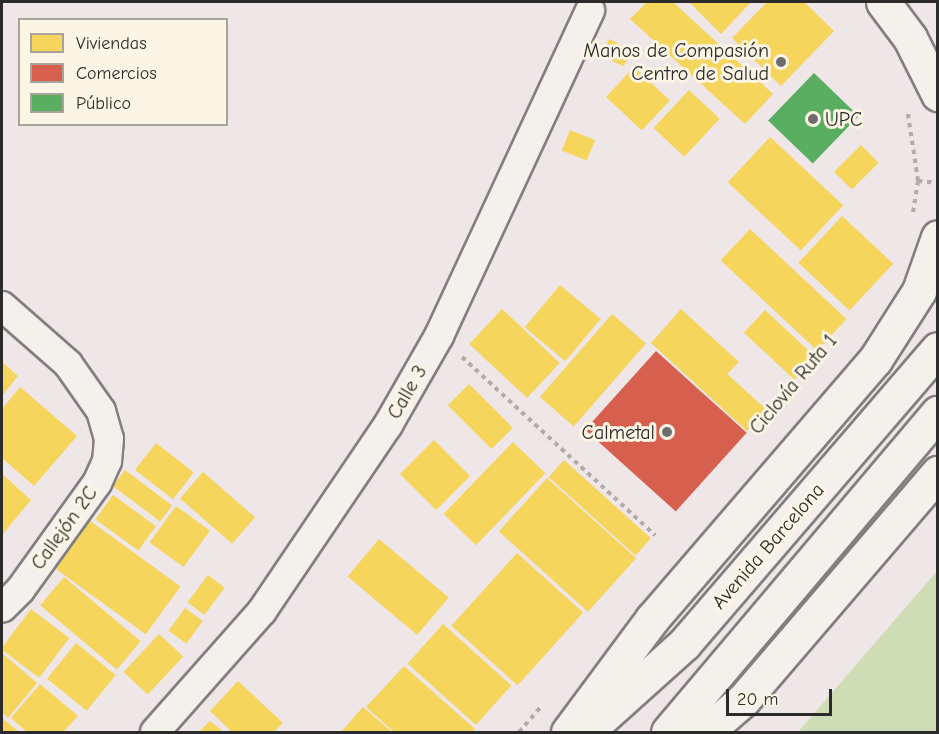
<!DOCTYPE html>
<meta charset="utf-8">
<style>
body{margin:0}
#map{position:relative;width:939px;height:734px;overflow:hidden;background:#eee6e7;font-family:"Comic Neue",sans-serif}
div>[style]{position:absolute}
[style*='--x']{left:calc(var(--x)*1px);top:calc(var(--y)*1px);width:calc(var(--w)*1px);rotate:calc(var(--a)*1deg)}
.green>*{inset:0;background:#cfddb7}
.homes>*{inset:0;background:#f6d55c;transform-origin:0 0}
.shops>*{inset:0;background:#d6604d;transform-origin:0 0}
.public>*{inset:0;background:#5aae61;transform-origin:0 0}
.path>*{height:4px;margin-top:-2px;transform-origin:0;background:repeating-linear-gradient(90deg,#afacaa 0 4.5px,transparent 0 9px)}
.roads{filter:drop-shadow(2px 0 #837f80) drop-shadow(-2px 0 #837f80) drop-shadow(0 2px #837f80) drop-shadow(0 -2px #837f80)}
.street>*{height:28px;margin:-14px;padding:0 14px;transform-origin:14px;border-radius:14px;background:#f4f0eb}
.primary>*{height:33px;margin:-16.5px;padding:0 16.5px;transform-origin:16.5px;border-radius:16.5px;background:#f4f0eb}
.dots>*{width:16px;height:16px;translate:-50% -50%;box-sizing:border-box;border:3px solid #fcf5e5;border-radius:50%}
span{translate:-50% -50%;white-space:nowrap;text-align:center;line-height:1.15;-webkit-text-stroke:6px #fcf5e5;paint-order:stroke}
.poi-label{font-size:20px;color:#2b2b2b}
.right{translate:-100% -50%;text-align:right}
.left{translate:0 -50%;text-align:left}
.street-label{font-size:20px;color:#2b2b2b}
.frame{position:absolute;inset:0;border:3px solid #2b2b2b;pointer-events:none}
.legend{position:absolute;left:18px;top:18px;width:210px;height:108px;box-sizing:border-box;background:#fcf5e5;border:2px solid #a8a49b;margin:0;padding:8px 10px;list-style:none;font-size:18px;color:#2b2b2b}
.legend li{display:flex;align-items:center;gap:12px;height:30px}
.legend b{width:30px;border:2px solid #a8a49b}
.scale{position:absolute;left:726px;top:689px;width:106px;height:27px;box-sizing:border-box;border:3px solid #2b2b2b;border-top:0;padding-left:8px;font-size:18px;line-height:21px;white-space:nowrap;color:#2b2b2b;-webkit-text-stroke:4px #fcf5e5;paint-order:stroke}
</style>
<div id="map">
<div class="green">
<div style="clip-path:polygon(937px 571px,937px 732px,798px 732px)"></div>
</div>
<div class="homes">
<div style="clip-path:polygon(647px 2px,673px 2px,773px 94px,745px 124px,630px 19px)"></div>
<div style="clip-path:polygon(689px 2px,751px 2px,721px 34px)"></div>
<div style="clip-path:polygon(767px 2px,804px 2px,834px 31px,781px 86px,732px 38px)"></div>
<div style="left:609px;top:39px;width:25px;height:18px;rotate:26deg"></div>
<div style="left:634px;top:67px;width:49px;height:41px;rotate:43deg"></div>
<div style="left:689px;top:90px;width:42px;height:52px;rotate:43deg"></div>
<div style="left:570px;top:130px;width:27px;height:22px;rotate:22deg"></div>
<div style="left:770px;top:137px;width:100px;height:62px;rotate:43deg"></div>
<div style="left:861px;top:145px;width:25px;height:38px;rotate:45deg"></div>
<div style="left:842px;top:216px;width:70px;height:64px;rotate:43deg"></div>
<div style="left:750px;top:229px;width:132px;height:43px;rotate:43deg"></div>
<div style="left:560px;top:285px;width:53px;height:55px;rotate:40deg"></div>
<div style="left:502px;top:309px;width:79px;height:48px;rotate:43deg"></div>
<div style="clip-path:polygon(681px 309px,739px 362px,727px 374px,767px 410px,747px 431px,651px 343px)"></div>
<div style="left:765px;top:310px;width:69px;height:31px;rotate:43deg"></div>
<div style="left:612px;top:314px;width:45px;height:110px;rotate:41deg"></div>
<div style="clip-path:polygon(2px 362px,18px 376px,2px 396px)"></div>
<div style="left:469px;top:384px;width:62px;height:30px;rotate:45deg"></div>
<div style="clip-path:polygon(20px 387px,77px 436px,34px 486px,2px 458px,2px 409px)"></div>
<div style="left:434px;top:440px;width:51px;height:48px;rotate:45deg"></div>
<div style="left:513px;top:442px;width:45px;height:100px;rotate:44deg"></div>
<div style="left:156px;top:443px;width:48px;height:34px;rotate:38deg"></div>
<div style="left:564px;top:460px;width:117px;height:23px;rotate:42deg"></div>
<div style="left:125px;top:470px;width:59px;height:20px;rotate:37deg"></div>
<div style="left:203px;top:472px;width:69px;height:35px;rotate:41deg"></div>
<div style="clip-path:polygon(2px 474px,31px 500px,2px 535px)"></div>
<div style="left:547px;top:478px;width:120px;height:72px;rotate:42deg"></div>
<div style="left:113px;top:495px;width:53px;height:30px;rotate:36deg"></div>
<div style="left:176px;top:506px;width:42px;height:45px;rotate:36deg"></div>
<div style="left:89px;top:520px;width:113px;height:59px;rotate:36deg"></div>
<div style="left:379px;top:539px;width:91px;height:49px;rotate:40deg"></div>
<div style="left:517px;top:553px;width:89px;height:98px;rotate:42deg"></div>
<div style="left:208px;top:575px;width:21px;height:34px;rotate:37deg"></div>
<div style="left:64px;top:577px;width:100px;height:37px;rotate:40deg"></div>
<div style="left:185px;top:608px;width:22px;height:28px;rotate:36deg"></div>
<div style="left:31px;top:609px;width:48px;height:50px;rotate:37deg"></div>
<div style="left:443px;top:624px;width:92px;height:53px;rotate:42deg"></div>
<div style="left:159px;top:634px;width:33px;height:52px;rotate:43deg"></div>
<div style="left:76px;top:643px;width:51px;height:46px;rotate:39deg"></div>
<div style="clip-path:polygon(2px 653px,37px 683px,8px 718px,2px 712px)"></div>
<div style="clip-path:polygon(404px 666px,475px 729px,472px 732px,394px 732px,366px 707px)"></div>
<div style="clip-path:polygon(238px 681px,283px 723px,274px 732px,232px 732px,210px 711px)"></div>
<div style="clip-path:polygon(40px 684px,78px 716px,63px 732px,27px 732px,11px 718px)"></div>
<div style="clip-path:polygon(363px 707px,392px 732px,341px 732px)"></div>
<div style="clip-path:polygon(2px 718px,19px 732px,2px 732px)"></div>
<div style="clip-path:polygon(210px 721px,224px 732px,199px 732px)"></div>
</div>
<div class="shops">
<div style="left:656px;top:351px;width:122px;height:106px;rotate:42deg"></div>
</div>
<div class="public">
<div style="left:814px;top:73px;width:62px;height:66px;rotate:44deg"></div>
</div>
<div class="path">
<div style="--x:908;--y:114;--w:68;--a:81.5"></div>
<div style="--x:918;--y:181;--w:32;--a:99"></div>
<div style="--x:918;--y:181;--w:20;--a:6"></div>
<div style="--x:462;--y:357;--w:263;--a:42.7"></div>
<div style="--x:519;--y:732;--w:32;--a:-49"></div>
</div>
<div class="roads">
<div class="street">
<div style="--x:2;--y:306;--w:88;--a:41.3"></div>
<div style="--x:68;--y:364;--w:57;--a:54.9"></div>
<div style="--x:101;--y:411;--w:29;--a:74"></div>
<div style="--x:109;--y:439;--w:22;--a:95"></div>
<div style="--x:107;--y:461;--w:24;--a:114"></div>
<div style="--x:97;--y:483;--w:132;--a:125.7"></div>
<div style="--x:20;--y:590;--w:25;--a:135"></div>
<div style="--x:155;--y:732;--w:162;--a:-48.5"></div>
<div style="--x:262;--y:611;--w:225;--a:-55.9"></div>
<div style="--x:388;--y:425;--w:103;--a:-60.2"></div>
<div style="--x:439;--y:336;--w:359;--a:-65.1"></div>
</div>
<div class="primary">
<div style="--x:883;--y:2;--w:45;--a:53.1"></div>
<div style="--x:910;--y:38;--w:63;--a:63.4"></div>
<div style="--x:568;--y:732;--w:141;--a:-53.4"></div>
<div style="--x:652;--y:619;--w:342;--a:-49.3"></div>
<div style="--x:875;--y:360;--w:82;--a:-57.5"></div>
<div style="--x:919;--y:291;--w:57;--a:-70.6"></div>
<div style="--x:586;--y:732;--w:132;--a:-41.9"></div>
<div style="--x:684;--y:644;--w:389;--a:-49.3"></div>
<div style="--x:668;--y:732;--w:418;--a:-49.8"></div>
<div style="--x:706;--y:732;--w:50;--a:-41"></div>
<div style="--x:744;--y:699;--w:298;--a:-49.4"></div>
</div>
</div>
<div class="dots">
<div style="left:781px;top:62px;background:#6f6c6d"></div>
<div style="left:813px;top:119px;background:#6f6c6d"></div>
<div style="left:667px;top:432px;background:#6f6c6d"></div>
</div>
<div class="poi-label">
<span class="right" style="left:769px;top:62px">Manos de Compasión<br>Centro de Salud</span>
<span class="left" style="left:825px;top:119px">UPC</span>
<span class="right" style="left:655px;top:432px">Calmetal</span>
</div>
<div class="street-label">
<span style="left:793px;top:384px;rotate:-50deg">Ciclovía Ruta 1</span>
<span style="left:407px;top:392px;rotate:-60deg">Calle 3</span>
<span style="left:64px;top:528px;rotate:-54deg">Callejón 2C</span>
<span style="left:768px;top:546px;rotate:-49deg">Avenida Barcelona</span>
</div>
<div class="frame"></div>
<ul class="legend">
<li><b style="height:16px;background:#f6d55c"></b>Viviendas</li>
<li><b style="height:16px;background:#d6604d"></b>Comercios</li>
<li><b style="height:16px;background:#5aae61"></b>Público</li>
</ul>
<div class="scale">20 m</div>
</div>
